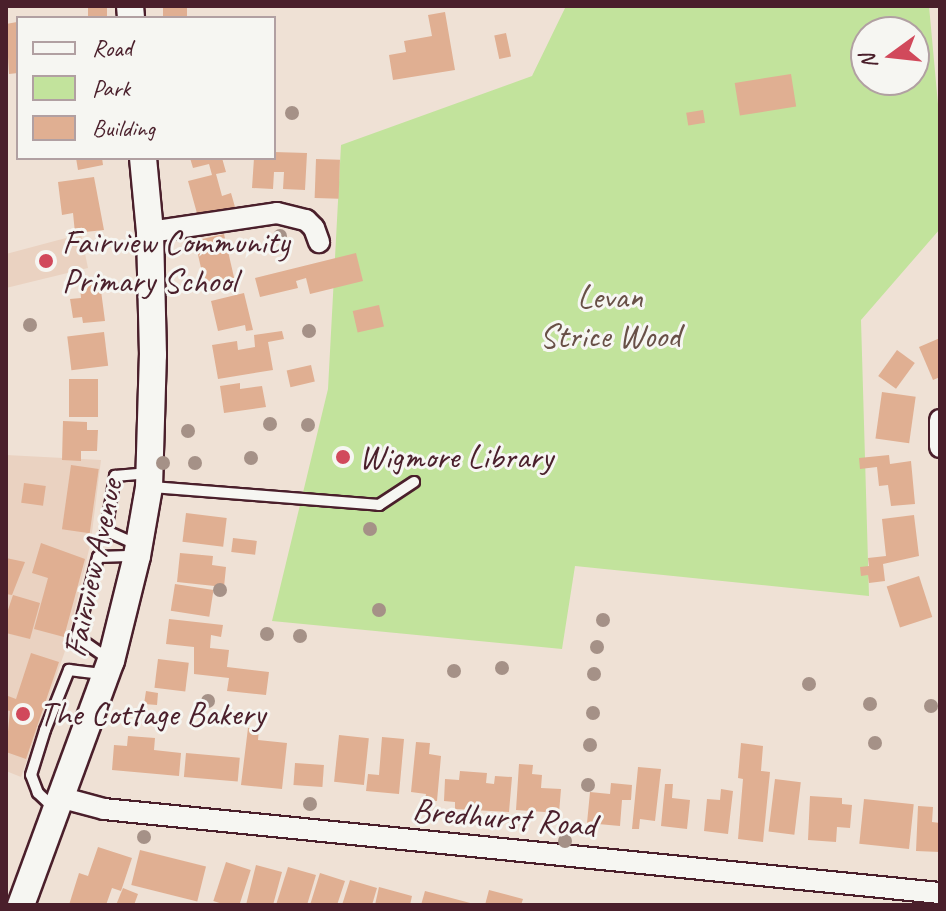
<!DOCTYPE html>
<style>
body{margin:0}
#map{position:relative;width:946px;height:911px;overflow:hidden;background:#efe1d5;font-family:Caveat,sans-serif}
div>[style]{position:absolute}
[style*='--x']{left:calc(var(--x)*1px);top:calc(var(--y)*1px);width:calc(var(--w)*1px);rotate:calc(var(--a)*1deg)}
.built>*{inset:0;background:#ead2c1}
.green>*{inset:0;background:#c2e39c}
.building>*{inset:0;background:#e0af92;transform-origin:0 0}
.roads{filter:drop-shadow(2px 0 #4a1f2b) drop-shadow(-2px 0 #4a1f2b) drop-shadow(0 2px #4a1f2b) drop-shadow(0 -2px #4a1f2b)}
.service>*{height:10px;margin:-5px;padding:0 5px;transform-origin:5px;border-radius:5px;background:#f6f6f2}
.minor>*{height:20px;margin:-10px;padding:0 10px;transform-origin:10px;border-radius:10px;background:#f6f6f2}
.tertiary>*{height:26px;margin:-13px;padding:0 13px;transform-origin:13px;border-radius:13px;background:#f6f6f2}
.trees>*{width:14px;height:14px;margin:-7px;border-radius:50%;background:#a59187}
.dots>*{width:22px;height:22px;translate:-50% -50%;box-sizing:border-box;border:4px solid #f6f6f2;border-radius:50%}
span{translate:-50% -50%;white-space:nowrap;text-align:center;line-height:1.15;-webkit-text-stroke:6px #f6f6f2;paint-order:stroke}
.poi-label{font-size:34px;color:#4a1f2b}
.left{translate:0 -50%;text-align:left}
.park-label{font-size:34px;color:#685047}
.street-label{font-size:34px;color:#4a1f2b}
.frame{position:absolute;inset:0;border:8px solid #4a1f2b;pointer-events:none}
.legend{position:absolute;left:16px;top:16px;width:260px;height:144px;box-sizing:border-box;background:#f6f6f2;border:2px solid #b1a0a2;margin:0;padding:10px 14px;list-style:none;font-size:24px;color:#4a1f2b}
.legend li{display:flex;align-items:center;gap:16px;height:40px}
.legend b{width:40px;border:2px solid #b1a0a2}
.north{position:absolute;left:850px;top:16px;width:80px;height:80px;box-sizing:border-box;background:#f6f6f2;border:2px solid #b1a0a2;border-radius:50%;rotate:255deg;font-size:22px;font-weight:700;line-height:32px;text-align:center;color:#4a1f2b}
.north::after{content:'';display:block;margin:auto;width:28px;height:36px;background:#d1495b;clip-path:polygon(50% 0,100% 100%,50% 72%,0 100%)}
</style>
<div id="map">
<div class="built">
<div style="clip-path:polygon(81px 234px,88px 268px,6px 288px,6px 254px)"></div>
<div style="clip-path:polygon(6px 455px,101px 460px,91px 541px,65px 651px,21px 777px,6px 771px)"></div>
</div>
<div class="green">
<div style="clip-path:polygon(evenodd,566px 6px,929px 6px,940px 126px,940px 229px,861px 320px,869px 596px,575px 566px,562px 649px,272px 621px,328px 389px,341px 145px,532px 76px,566px 6px,866px 32px,914px 32px,914px 80px,866px 80px,866px 32px)"></div>
</div>
<div class="building">
<div style="left:88px;top:6px;width:19px;height:12px"></div>
<div style="left:163px;top:6px;width:24px;height:12px"></div>
<div style="clip-path:polygon(445px 12px,455px 70px,393px 80px,389px 55px,406px 52px,404px 41px,432px 36px,428px 15px)"></div>
<div style="clip-path:polygon(17px 22px,18px 73px,9px 74px,6px 24px)"></div>
<div style="left:506px;top:33px;width:24px;height:12px;rotate:78deg"></div>
<div style="left:791px;top:74px;width:33px;height:57px;rotate:81deg"></div>
<div style="left:703px;top:110px;width:13px;height:17px;rotate:81deg"></div>
<div style="clip-path:polygon(274px 152px,307px 153px,305px 190px,283px 189px,284px 172px,274px 172px,273px 189px,252px 188px,254px 158px,274px 158px)"></div>
<div style="clip-path:polygon(76px 158px,102px 158px,103px 165px,78px 170px)"></div>
<div style="clip-path:polygon(190px 158px,222px 158px,226px 172px,216px 174px,222px 196px,231px 193px,235px 207px,198px 217px,188px 181px,212px 175px,209px 164px,193px 168px)"></div>
<div style="left:316px;top:159px;width:24px;height:39px;rotate:2deg"></div>
<div style="clip-path:polygon(94px 177px,104px 230px,75px 233px,73px 213px,62px 215px,58px 182px)"></div>
<div style="left:224px;top:234px;width:47px;height:30px;rotate:77deg"></div>
<div style="clip-path:polygon(356px 253px,363px 281px,310px 294px,306px 278px,296px 281px,298px 288px,260px 297px,255px 278px)"></div>
<div style="clip-path:polygon(100px 283px,105px 321px,83px 323px,82px 317px,73px 318px,70px 299px,81px 298px,80px 285px)"></div>
<div style="clip-path:polygon(244px 293px,253px 330px,246px 331px,245px 325px,218px 331px,211px 301px)"></div>
<div style="left:379px;top:305px;width:22px;height:27px;rotate:77deg"></div>
<div style="clip-path:polygon(282px 331px,284px 339px,268px 342px,273px 370px,218px 379px,212px 345px,237px 341px,238px 350px,255px 347px,254px 335px)"></div>
<div style="left:104px;top:332px;width:34px;height:37px;rotate:83deg"></div>
<div style="clip-path:polygon(940px 338px,940px 377px,933px 380px,919px 347px)"></div>
<div style="left:897px;top:350px;width:22px;height:32px;rotate:36deg"></div>
<div style="left:311px;top:365px;width:17px;height:25px;rotate:77deg"></div>
<div style="left:69px;top:379px;width:29px;height:38px"></div>
<div style="clip-path:polygon(240px 383px,240px 389px,262px 386px,266px 407px,224px 413px,220px 386px)"></div>
<div style="left:882px;top:392px;width:34px;height:47px;rotate:8deg"></div>
<div style="clip-path:polygon(63px 421px,87px 422px,87px 430px,98px 430px,97px 451px,81px 451px,81px 461px,62px 460px)"></div>
<div style="clip-path:polygon(889px 455px,890px 464px,911px 461px,915px 504px,891px 506px,888px 485px,879px 486px,877px 467px,860px 469px,859px 458px)"></div>
<div style="left:71px;top:465px;width:28px;height:65px;rotate:8deg"></div>
<div style="left:24px;top:483px;width:22px;height:20px;rotate:8deg"></div>
<div style="left:186px;top:513px;width:41px;height:29px;rotate:7deg"></div>
<div style="clip-path:polygon(914px 515px,919px 556px,883px 564px,885px 581px,869px 583px,868px 575px,861px 576px,860px 567px,869px 566px,868px 558px,886px 556px,882px 519px)"></div>
<div style="left:233px;top:538px;width:24px;height:14px;rotate:7deg"></div>
<div style="clip-path:polygon(41px 543px,85px 559px,64px 637px,34px 629px,48px 578px,32px 573px)"></div>
<div style="clip-path:polygon(180px 553px,213px 556px,212px 565px,226px 567px,224px 587px,177px 582px)"></div>
<div style="clip-path:polygon(6px 558px,25px 562px,12px 595px,6px 594px)"></div>
<div style="left:919px;top:576px;width:43px;height:34px;rotate:72deg"></div>
<div style="left:175px;top:584px;width:39px;height:27px;rotate:9deg"></div>
<div style="clip-path:polygon(13px 595px,40px 603px,30px 639px,6px 633px,6px 616px)"></div>
<div style="clip-path:polygon(169px 619px,223px 625px,221px 637px,211px 635px,210px 648px,229px 650px,227px 667px,269px 672px,266px 695px,227px 691px,229px 678px,194px 674px,194px 647px,166px 644px)"></div>
<div style="clip-path:polygon(31px 653px,59px 662px,26px 759px,6px 752px,10px 711px,6px 710px,6px 702px,8px 696px,16px 699px)"></div>
<div style="left:158px;top:659px;width:31px;height:29px;rotate:7deg"></div>
<div style="clip-path:polygon(146px 691px,158px 693px,157px 705px,144px 704px)"></div>
<div style="clip-path:polygon(248px 728px,259px 729px,258px 740px,287px 743px,282px 789px,241px 785px)"></div>
<div style="left:339px;top:735px;width:30px;height:47px;rotate:6deg"></div>
<div style="clip-path:polygon(128px 736px,155px 738px,154px 750px,181px 753px,179px 776px,112px 770px,114px 745px,127px 746px)"></div>
<div style="clip-path:polygon(382px 737px,404px 739px,399px 794px,366px 791px,368px 774px,379px 775px)"></div>
<div style="clip-path:polygon(416px 742px,430px 743px,429px 754px,441px 756px,437px 801px,425px 800px,426px 794px,411px 792px)"></div>
<div style="clip-path:polygon(741px 743px,763px 746px,761px 771px,770px 772px,763px 842px,738px 839px,743px 779px,738px 778px)"></div>
<div style="left:186px;top:753px;width:54px;height:24px;rotate:5deg"></div>
<div style="left:295px;top:763px;width:29px;height:22px;rotate:4deg"></div>
<div style="clip-path:polygon(519px 764px,533px 765px,532px 774px,542px 775px,541px 788px,561px 789px,559px 813px,516px 810px)"></div>
<div style="clip-path:polygon(638px 767px,661px 769px,655px 821px,640px 819px,639px 829px,632px 829px)"></div>
<div style="clip-path:polygon(460px 771px,487px 773px,486px 783px,494px 784px,495px 776px,512px 777px,509px 812px,455px 809px,455px 802px,444px 801px,445px 779px,459px 780px)"></div>
<div style="left:775px;top:779px;width:26px;height:53px;rotate:7deg"></div>
<div style="clip-path:polygon(611px 783px,632px 785px,631px 800px,622px 800px,620px 826px,587px 823px,590px 792px,610px 794px)"></div>
<div style="clip-path:polygon(665px 784px,673px 784px,672px 798px,690px 800px,687px 829px,661px 826px)"></div>
<div style="clip-path:polygon(721px 789px,733px 791px,728px 834px,704px 831px,707px 799px,720px 800px)"></div>
<div style="clip-path:polygon(810px 796px,842px 798px,842px 804px,852px 805px,850px 828px,837px 827px,836px 842px,808px 840px)"></div>
<div style="left:864px;top:799px;width:50px;height:45px;rotate:6deg"></div>
<div style="clip-path:polygon(918px 806px,933px 807px,932px 822px,940px 823px,940px 852px,916px 851px)"></div>
<div style="clip-path:polygon(98px 847px,132px 858px,121px 891px,112px 888px,106px 905px,69px 905px,79px 873px,88px 876px)"></div>
<div style="left:140px;top:850px;width:68px;height:36px;rotate:14deg"></div>
<div style="left:226px;top:862px;width:26px;height:41px;rotate:18deg"></div>
<div style="clip-path:polygon(256px 865px,282px 872px,273px 905px,246px 905px)"></div>
<div style="clip-path:polygon(288px 867px,316px 875px,307px 905px,276px 905px)"></div>
<div style="clip-path:polygon(320px 873px,345px 881px,337px 905px,310px 905px)"></div>
<div style="clip-path:polygon(350px 880px,377px 888px,372px 905px,342px 905px)"></div>
<div style="clip-path:polygon(379px 887px,412px 896px,410px 905px,375px 905px)"></div>
<div style="clip-path:polygon(123px 888px,138px 894px,134px 905px,116px 905px)"></div>
<div style="clip-path:polygon(489px 890px,523px 899px,521px 905px,485px 905px)"></div>
<div style="clip-path:polygon(425px 891px,474px 904px,474px 905px,421px 905px)"></div>
</div>
<div class="roads">
<div class="service">
<div style="--x:152;--y:487;--w:228;--a:4.5"></div>
<div style="--x:379;--y:505;--w:42;--a:-33.3"></div>
<div style="--x:138;--y:545;--w:35;--a:-156"></div>
<div style="--x:106;--y:531;--w:56;--a:-80.7"></div>
<div style="--x:115;--y:476;--w:34;--a:-5"></div>
<div style="--x:110;--y:660;--w:40;--a:-145.1"></div>
<div style="--x:77;--y:637;--w:83;--a:-75.3"></div>
<div style="--x:98;--y:557;--w:37;--a:-2"></div>
<div style="--x:53;--y:807;--w:21;--a:-137"></div>
<div style="--x:38;--y:793;--w:19;--a:-111"></div>
<div style="--x:31;--y:775;--w:47;--a:-72.7"></div>
<div style="--x:45;--y:730;--w:65;--a:-68.2"></div>
<div style="--x:69;--y:670;--w:35;--a:7"></div>
</div>
<div class="minor">
<div style="--x:150;--y:232;--w:128;--a:-8.5"></div>
<div style="--x:277;--y:213;--w:30;--a:14"></div>
<div style="--x:306;--y:220;--w:11;--a:45"></div>
<div style="--x:314;--y:228;--w:15;--a:70"></div>
<div style="--x:940;--y:420;--w:27;--a:90"></div>
<div style="--x:63;--y:798;--w:42;--a:15"></div>
<div style="--x:104;--y:809;--w:840;--a:5.74"></div>
</div>
<div class="tertiary">
<div style="--x:130;--y:6;--w:12;--a:85"></div>
<div style="--x:21;--y:905;--w:260;--a:-69.8"></div>
<div style="--x:111;--y:661;--w:108;--a:-76.1"></div>
<div style="--x:137;--y:556;--w:70;--a:-80.1"></div>
<div style="--x:149;--y:487;--w:132;--a:-88.3"></div>
<div style="--x:153;--y:355;--w:123;--a:-91.4"></div>
<div style="--x:150;--y:232;--w:74;--a:-95.4"></div>
</div>
</div>
<div class="trees">
<div style="left:292px;top:113px"></div>
<div style="left:280px;top:236px"></div>
<div style="left:30px;top:325px"></div>
<div style="left:309px;top:331px"></div>
<div style="left:270px;top:424px"></div>
<div style="left:308px;top:425px"></div>
<div style="left:188px;top:431px"></div>
<div style="left:251px;top:458px"></div>
<div style="left:163px;top:463px"></div>
<div style="left:195px;top:463px"></div>
<div style="left:370px;top:529px"></div>
<div style="left:220px;top:590px"></div>
<div style="left:379px;top:610px"></div>
<div style="left:603px;top:620px"></div>
<div style="left:267px;top:634px"></div>
<div style="left:300px;top:636px"></div>
<div style="left:597px;top:647px"></div>
<div style="left:502px;top:668px"></div>
<div style="left:454px;top:671px"></div>
<div style="left:594px;top:674px"></div>
<div style="left:809px;top:684px"></div>
<div style="left:208px;top:701px"></div>
<div style="left:870px;top:704px"></div>
<div style="left:931px;top:706px"></div>
<div style="left:593px;top:713px"></div>
<div style="left:875px;top:743px"></div>
<div style="left:590px;top:745px"></div>
<div style="left:588px;top:785px"></div>
<div style="left:310px;top:804px"></div>
<div style="left:144px;top:837px"></div>
<div style="left:565px;top:841px"></div>
</div>
<div class="dots">
<div style="left:46px;top:261px;background:#d1495b"></div>
<div style="left:343px;top:457px;background:#d1495b"></div>
<div style="left:23px;top:714px;background:#d1495b"></div>
</div>
<div class="poi-label">
<span class="left" style="left:62px;top:261px">Fairview Community<br>Primary School</span>
<span class="left" style="left:359px;top:457px">Wigmore Library</span>
<span class="left" style="left:39px;top:714px">The Cottage Bakery</span>
</div>
<div class="park-label">
<span style="left:610px;top:316px">Levan<br>Strice Wood</span>
</div>
<div class="street-label">
<span style="left:92px;top:568px;rotate:-78deg">Fairview Avenue</span>
<span style="left:504px;top:817px;rotate:5deg">Bredhurst Road</span>
</div>
<div class="frame"></div>
<ul class="legend">
<li><b style="height:10px;background:#f6f6f2"></b>Road</li>
<li><b style="height:22px;background:#c2e39c"></b>Park</li>
<li><b style="height:22px;background:#e0af92"></b>Building</li>
</ul>
<div class="north">N</div>
</div>
